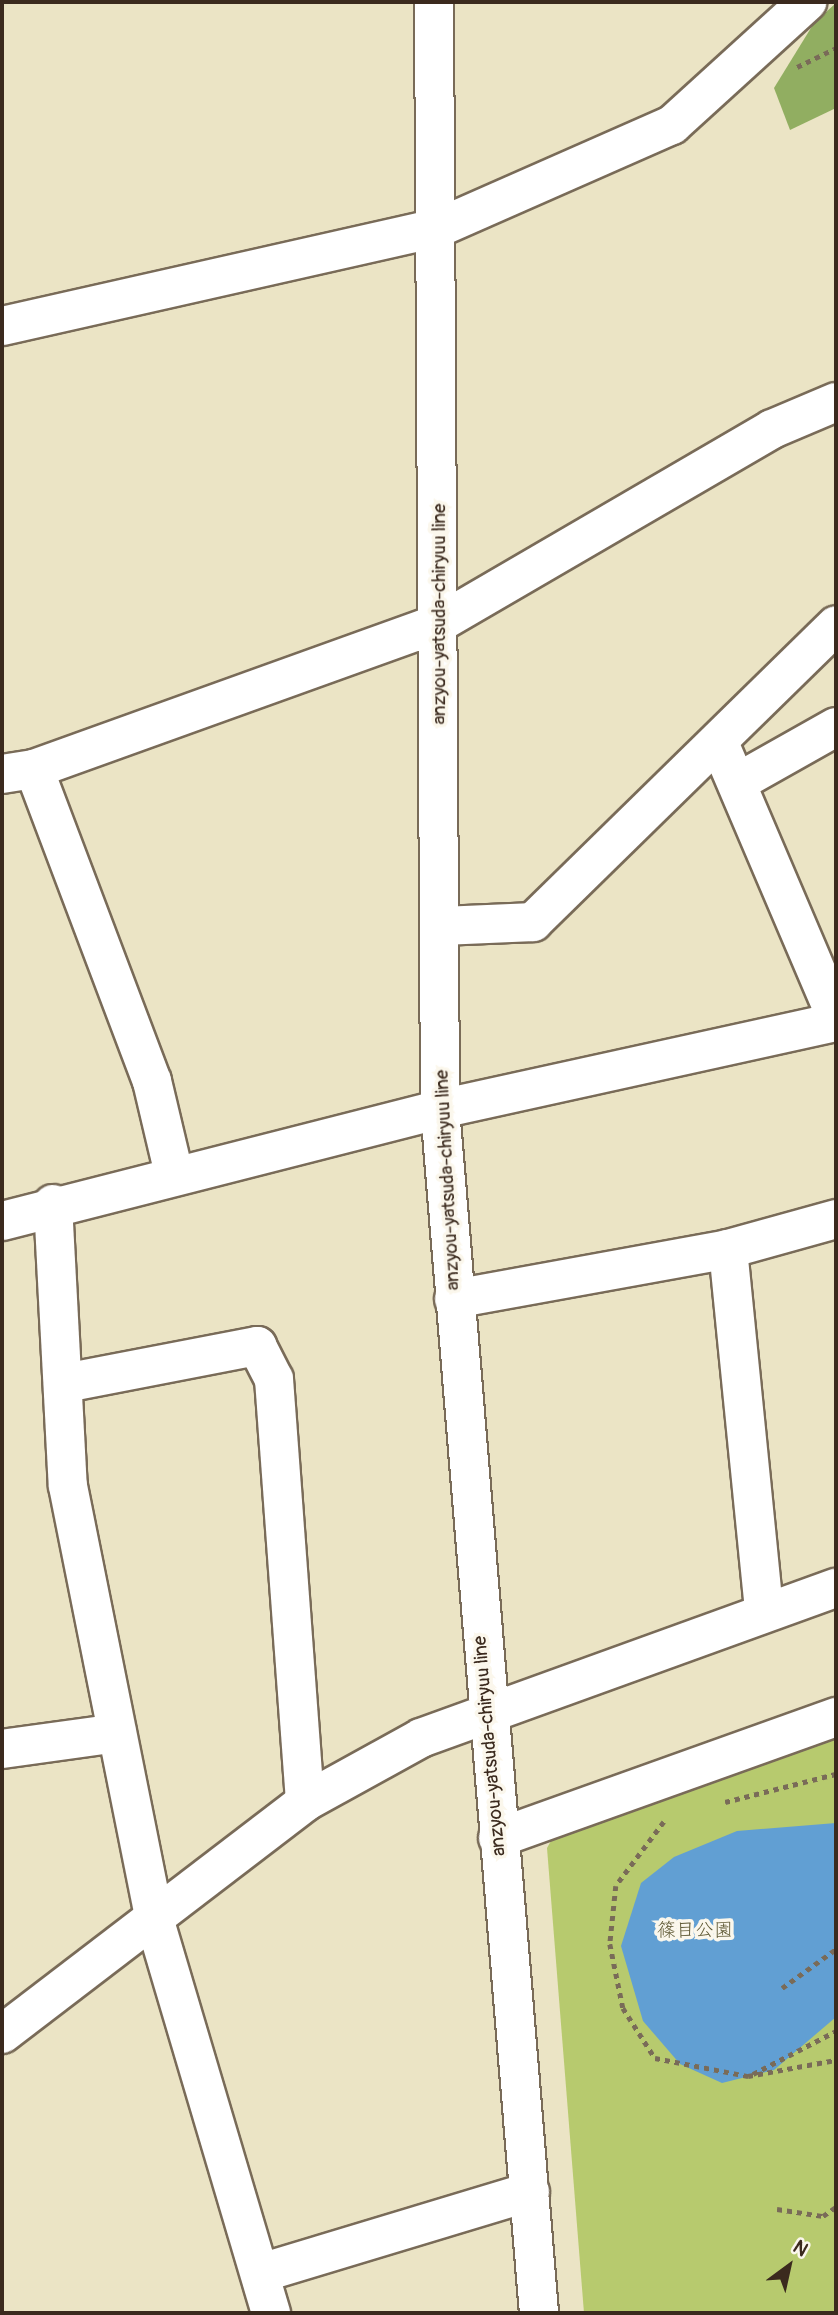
<!DOCTYPE html>
<meta charset="utf-8">
<style>
body{margin:0}
#map{position:relative;width:838px;height:2315px;overflow:hidden;background:#ebe4c5;font-family:Pangolin,"Klee One",sans-serif}
div>[style]{position:absolute}
[style*='--x']{left:calc(var(--x)*1px);top:calc(var(--y)*1px);width:calc(var(--w)*1px);rotate:calc(var(--a)*1deg)}
.green>*{inset:0;background:#b7ca6e}
.forest>*{inset:0;background:#91ae61}
.water>*{inset:0;background:#619fd3}
.path>*{height:4.5px;margin-top:-2.25px;transform-origin:0;background:repeating-linear-gradient(90deg,#796b58 0 5px,transparent 0 10px)}
.roads{filter:drop-shadow(2px 0 #796b58) drop-shadow(-2px 0 #796b58) drop-shadow(0 2px #796b58) drop-shadow(0 -2px #796b58)}
.minor>*{height:38px;margin:-19px;padding:0 19px;transform-origin:19px;border-radius:19px;background:#fff}
.tertiary>*{height:38px;margin:-19px;padding:0 19px;transform-origin:19px;border-radius:19px;background:#fff}
.secondary>*{height:38px;margin:-19px;padding:0 19px;transform-origin:19px;border-radius:19px;background:#fff}
span{translate:-50% -50%;white-space:nowrap;text-align:center;line-height:1.15;-webkit-text-stroke:7px #fbf7ec;paint-order:stroke}
.street-label{font-size:19px;color:#3b2a1e}
.park-label{font-size:19px;color:#605a36}
.frame{position:absolute;inset:0;border:4px solid #3b2a1e;pointer-events:none}
.north{position:absolute;left:754px;top:2231px;width:70px;height:70px;-webkit-text-stroke:5px #fbf7ec;paint-order:stroke;rotate:33deg;font-size:19px;font-weight:700;line-height:28px;text-align:center;color:#3b2a1e}
.north::after{content:'';display:block;margin:auto;width:24px;height:32px;background:#3b2a1e;clip-path:polygon(50% 0,100% 100%,50% 72%,0 100%)}
</style>
<div id="map">
<div class="green">
<div style="clip-path:polygon(836px 1729px,836px 2313px,584px 2313px,547px 1848px,556px 1832px)"></div>
</div>
<div class="forest">
<div style="clip-path:polygon(836px 3px,836px 108px,790px 130px,774px 88px,814px 23px)"></div>
</div>
<div class="water">
<div style="clip-path:polygon(836px 1823px,836px 2017px,774px 2070px,722px 2083px,680px 2064px,643px 2021px,621px 1946px,641px 1883px,674px 1857px,737px 1831px)"></div>
</div>
<div class="path">
<div style="--x:797;--y:67;--w:43;--a:-26"></div>
<div style="--x:725;--y:1802;--w:114;--a:-14.2"></div>
<div style="--x:664;--y:1822;--w:80;--a:126.9"></div>
<div style="--x:616;--y:1886;--w:58;--a:95.9"></div>
<div style="--x:610;--y:1944;--w:65;--a:78.5"></div>
<div style="--x:623;--y:2008;--w:59;--a:57.4"></div>
<div style="--x:655;--y:2058;--w:95;--a:11"></div>
<div style="--x:748;--y:2076;--w:89;--a:-10.3"></div>
<div style="--x:782;--y:1988;--w:67;--a:-35.8"></div>
<div style="--x:753;--y:2074;--w:93;--a:-27.4"></div>
<div style="--x:777;--y:2209;--w:47;--a:8.7"></div>
<div style="--x:823;--y:2216;--w:16;--a:-35"></div>
</div>
<div class="roads">
<div class="minor">
<div style="--x:2;--y:326;--w:447;--a:-12.7"></div>
<div style="--x:438;--y:228;--w:256;--a:-23.8"></div>
<div style="--x:672;--y:125;--w:183;--a:-42.3"></div>
<div style="--x:720;--y:745;--w:296;--a:66.9"></div>
<div style="--x:34;--y:769;--w:334;--a:69.3"></div>
<div style="--x:152;--y:1081;--w:96;--a:76.7"></div>
<div style="--x:2;--y:774;--w:32;--a:-9"></div>
<div style="--x:34;--y:769;--w:431;--a:-19.8"></div>
<div style="--x:439;--y:623;--w:385;--a:-30.2"></div>
<div style="--x:772;--y:429;--w:69;--a:-22.9"></div>
<div style="--x:740;--y:781;--w:110;--a:-29.4"></div>
<div style="--x:443;--y:926;--w:90;--a:-2.5"></div>
<div style="--x:533;--y:922;--w:424;--a:-44.4"></div>
<div style="--x:53;--y:1204;--w:282;--a:87"></div>
<div style="--x:68;--y:1486;--w:440;--a:78.7"></div>
<div style="--x:154;--y:1918;--w:412;--a:73.5"></div>
<div style="--x:728;--y:1249;--w:365;--a:84.3"></div>
<div style="--x:454;--y:1299;--w:279;--a:-10.3"></div>
<div style="--x:728;--y:1249;--w:112;--a:-15.5"></div>
<div style="--x:65;--y:1383;--w:196;--a:-10.9"></div>
<div style="--x:257;--y:1346;--w:37;--a:63"></div>
<div style="--x:274;--y:1379;--w:424;--a:85.8"></div>
<div style="--x:2;--y:1749;--w:116;--a:-7.9"></div>
<div style="--x:498;--y:1838;--w:359;--a:-19.7"></div>
<div style="--x:2;--y:2034;--w:382;--a:-37.4"></div>
<div style="--x:305;--y:1802;--w:132;--a:-28.9"></div>
<div style="--x:421;--y:1738;--w:441;--a:-19.9"></div>
<div style="--x:261;--y:2273;--w:281;--a:-16.8"></div>
</div>
<div class="tertiary">
<div style="--x:2;--y:1221;--w:452;--a:-14.3"></div>
<div style="--x:440;--y:1109;--w:405;--a:-12.4"></div>
</div>
<div class="secondary">
<div style="--x:434;--y:2;--w:1107;--a:89.69"></div>
<div style="--x:440;--y:1109;--w:1208;--a:85.3"></div>
</div>
</div>
<div class="street-label">
<span style="left:440px;top:614px;rotate:-90deg">anzyou-yatsuda-chiryuu line</span>
<span style="left:448px;top:1180px;rotate:-93deg">anzyou-yatsuda-chiryuu line</span>
<span style="left:490px;top:1746px;rotate:-95deg">anzyou-yatsuda-chiryuu line</span>
</div>
<div class="park-label">
<span style="left:695px;top:1931px">篠目公園</span>
</div>
<div class="frame"></div>
<div class="north">N</div>
</div>
